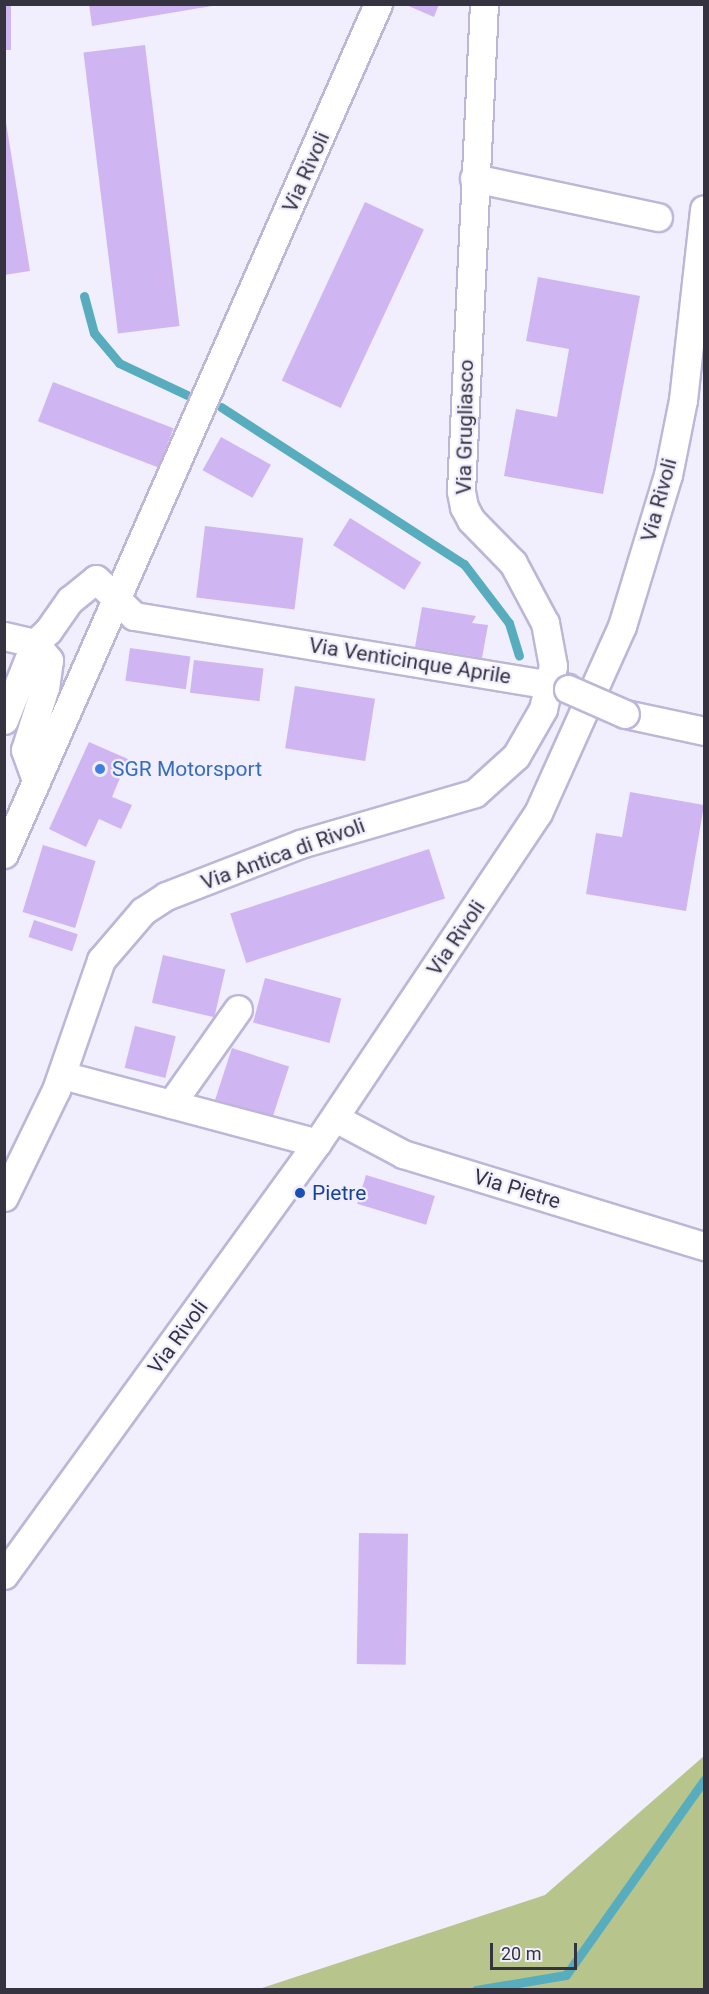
<!DOCTYPE html>
<style>
body{margin:0}
#map{position:relative;width:709px;height:1994px;overflow:hidden;background:#f1eefd;font-family:Roboto,sans-serif}
div>[style]{position:absolute}
[style*='--x']{left:calc(var(--x)*1px);top:calc(var(--y)*1px);width:calc(var(--w)*1px);rotate:calc(var(--a)*1deg)}
.green>*{inset:0;background:#b7c58d}
.stream>*{height:9px;margin:-4.5px;padding:0 4.5px;transform-origin:4.5px;border-radius:4.5px;background:#57adbe}
.building>*{inset:0;background:#cfb6f2;transform-origin:0 0}
.roads{filter:drop-shadow(2px 0 #bdb6d8) drop-shadow(-2px 0 #bdb6d8) drop-shadow(0 2px #bdb6d8) drop-shadow(0 -2px #bdb6d8)}
.minor>*{height:27px;margin:-13.5px;padding:0 13.5px;transform-origin:13.5px;border-radius:13.5px;background:#fff}
.bridges{filter:drop-shadow(2px 0 #bdb6d8) drop-shadow(-2px 0 #bdb6d8) drop-shadow(0 2px #bdb6d8) drop-shadow(0 -2px #bdb6d8)}
.minor-bridge>*{height:27px;margin:-13.5px;padding:0 13.5px;transform-origin:13.5px;border-radius:13.5px;background:#fff}
.dots>*{width:16px;height:16px;translate:-50% -50%;box-sizing:border-box;border:3px solid #f1eefd;border-radius:50%}
span{translate:-50% -50%;white-space:nowrap;text-align:center;line-height:1.15;-webkit-text-stroke:4.5px #f1eefd;paint-order:stroke}
.street-label{font-size:21px;color:#363341}
.shop-label{font-size:21px;color:#366cbe}
.left{translate:0 -50%;text-align:left}
.transit-label{font-size:21px;color:#164399}
.frame{position:absolute;inset:0;border:6px solid #363341;pointer-events:none}
.scale{position:absolute;left:490px;top:1943px;width:87px;height:27px;box-sizing:border-box;border:3px solid #363341;border-top:0;padding-left:8px;font-size:18px;line-height:21px;white-space:nowrap;color:#363341;-webkit-text-stroke:4px #f1eefd;paint-order:stroke}
</style>
<div id="map">
<div class="green">
<div style="clip-path:polygon(704px 1756px,704px 1989px,259px 1989px,545px 1895px)"></div>
</div>
<div class="stream">
<div style="--x:84;--y:296;--w:38;--a:75"></div>
<div style="--x:94;--y:333;--w:39;--a:50"></div>
<div style="--x:119;--y:363;--w:77;--a:25.2"></div>
<div style="--x:221;--y:407;--w:289;--a:32.9"></div>
<div style="--x:464;--y:564;--w:74;--a:52.7"></div>
<div style="--x:509;--y:623;--w:34;--a:73"></div>
<div style="--x:476;--y:1990;--w:91;--a:-9.5"></div>
<div style="--x:566;--y:1975;--w:239;--a:-54.7"></div>
</div>
<div class="building">
<div style="left:4px;top:4px;width:7px;height:46px"></div>
<div style="clip-path:polygon(89px 4px,212px 4px,212px 6px,92px 26px)"></div>
<div style="clip-path:polygon(404px 4px,439px 4px,434px 17px)"></div>
<div style="left:145px;top:45px;width:283px;height:62px;rotate:83deg"></div>
<div style="clip-path:polygon(4px 110px,30px 271px,4px 275px)"></div>
<div style="left:365px;top:202px;width:65px;height:197px;rotate:25deg"></div>
<div style="clip-path:polygon(538px 277px,640px 296px,603px 494px,504px 476px,516px 409px,557px 417px,569px 349px,526px 341px)"></div>
<div style="left:53px;top:382px;width:129px;height:42px;rotate:21deg"></div>
<div style="left:221px;top:437px;width:57px;height:38px;rotate:29deg"></div>
<div style="left:350px;top:518px;width:84px;height:32px;rotate:32deg"></div>
<div style="left:205px;top:526px;width:99px;height:72px;rotate:7deg"></div>
<div style="clip-path:polygon(422px 607px,476px 616px,472px 623px,488px 625px,482px 658px,415px 647px)"></div>
<div style="left:130px;top:648px;width:61px;height:33px;rotate:8deg"></div>
<div style="left:194px;top:660px;width:70px;height:33px;rotate:7deg"></div>
<div style="left:295px;top:686px;width:81px;height:63px;rotate:9deg"></div>
<div style="clip-path:polygon(89px 742px,128px 759px,112px 797px,132px 805px,121px 829px,99px 819px,86px 847px,49px 829px)"></div>
<div style="clip-path:polygon(630px 792px,704px 805px,686px 911px,586px 894px,596px 833px,622px 837px)"></div>
<div style="left:43px;top:845px;width:55px;height:70px;rotate:17deg"></div>
<div style="left:429px;top:849px;width:52px;height:209px;rotate:72deg"></div>
<div style="left:34px;top:920px;width:46px;height:18px;rotate:18deg"></div>
<div style="left:163px;top:955px;width:64px;height:49px;rotate:13deg"></div>
<div style="left:265px;top:978px;width:79px;height:46px;rotate:15deg"></div>
<div style="left:135px;top:1026px;width:42px;height:43px;rotate:14deg"></div>
<div style="left:232px;top:1048px;width:60px;height:55px;rotate:18deg"></div>
<div style="left:366px;top:1175px;width:72px;height:30px;rotate:17deg"></div>
<div style="left:359px;top:1533px;width:49px;height:131px;rotate:1deg"></div>
</div>
<div class="roads">
<div class="minor">
<div style="--x:474;--y:178;--w:188;--a:12"></div>
<div style="--x:4;--y:636;--w:32;--a:13"></div>
<div style="--x:35;--y:643;--w:22;--a:51"></div>
<div style="--x:49;--y:660;--w:27;--a:98"></div>
<div style="--x:45;--y:687;--w:66;--a:107.6"></div>
<div style="--x:25;--y:750;--w:33;--a:70"></div>
<div style="--x:625;--y:714;--w:81;--a:12.1"></div>
<div style="--x:4;--y:720;--w:83;--a:-68.1"></div>
<div style="--x:35;--y:643;--w:18;--a:-43"></div>
<div style="--x:48;--y:631;--w:38;--a:-55"></div>
<div style="--x:70;--y:600;--w:33;--a:-39"></div>
<div style="--x:96;--y:579;--w:53;--a:44.2"></div>
<div style="--x:134;--y:616;--w:439;--a:9.4"></div>
<div style="--x:4;--y:854;--w:929;--a:-66.25"></div>
<div style="--x:62;--y:1075;--w:264;--a:14.9"></div>
<div style="--x:171;--y:1104;--w:116;--a:-54.8"></div>
<div style="--x:335;--y:1118;--w:77;--a:27.9"></div>
<div style="--x:403;--y:1154;--w:315;--a:17"></div>
<div style="--x:4;--y:1197;--w:119;--a:-64.1"></div>
<div style="--x:56;--y:1090;--w:138;--a:-70.9"></div>
<div style="--x:101;--y:960;--w:65;--a:-49.4"></div>
<div style="--x:143;--y:911;--w:27;--a:-33"></div>
<div style="--x:166;--y:896;--w:144;--a:-21.2"></div>
<div style="--x:300;--y:844;--w:182;--a:-16.2"></div>
<div style="--x:475;--y:793;--w:55;--a:-42.1"></div>
<div style="--x:516;--y:756;--w:54;--a:-60.1"></div>
<div style="--x:543;--y:709;--w:44;--a:-76.9"></div>
<div style="--x:553;--y:666;--w:44;--a:-100.5"></div>
<div style="--x:545;--y:623;--w:68;--a:-118.1"></div>
<div style="--x:513;--y:563;--w:60;--a:-134.3"></div>
<div style="--x:471;--y:520;--w:15;--a:-118"></div>
<div style="--x:464;--y:507;--w:16;--a:-101"></div>
<div style="--x:461;--y:491;--w:488;--a:-87.3"></div>
<div style="--x:4;--y:1575;--w:533;--a:-54.08"></div>
<div style="--x:317;--y:1143;--w:397;--a:-56.2"></div>
<div style="--x:538;--y:813;--w:205;--a:-65.8"></div>
<div style="--x:622;--y:626;--w:158;--a:-73.1"></div>
<div style="--x:668;--y:475;--w:76;--a:-78.7"></div>
<div style="--x:683;--y:400;--w:192;--a:-83.7"></div>
</div>
</div>
<div class="bridges">
<div class="minor-bridge">
<div style="--x:568;--y:689;--w:62;--a:23.7"></div>
</div>
</div>
<div class="dots">
<div style="left:100px;top:769px;background:#3f7fe0"></div>
<div style="left:300px;top:1193px;background:#1a4fb4"></div>
</div>
<div class="street-label">
<span style="left:306px;top:172px;rotate:-66deg">Via Rivoli</span>
<span style="left:465px;top:427px;rotate:-89deg">Via Grugliasco</span>
<span style="left:659px;top:500px;rotate:-75deg">Via Rivoli</span>
<span style="left:410px;top:661px;rotate:9deg">Via Venticinque Aprile</span>
<span style="left:283px;top:854px;rotate:-20deg">Via Antica di Rivoli</span>
<span style="left:456px;top:938px;rotate:-56deg">Via Rivoli</span>
<span style="left:517px;top:1189px;rotate:17deg">Via Pietre</span>
<span style="left:178px;top:1337px;rotate:-54deg">Via Rivoli</span>
</div>
<div class="shop-label">
<span class="left" style="left:112px;top:769px">SGR Motorsport</span>
</div>
<div class="transit-label">
<span class="left" style="left:312px;top:1193px">Pietre</span>
</div>
<div class="frame"></div>
<div class="scale">20 m</div>
</div>
